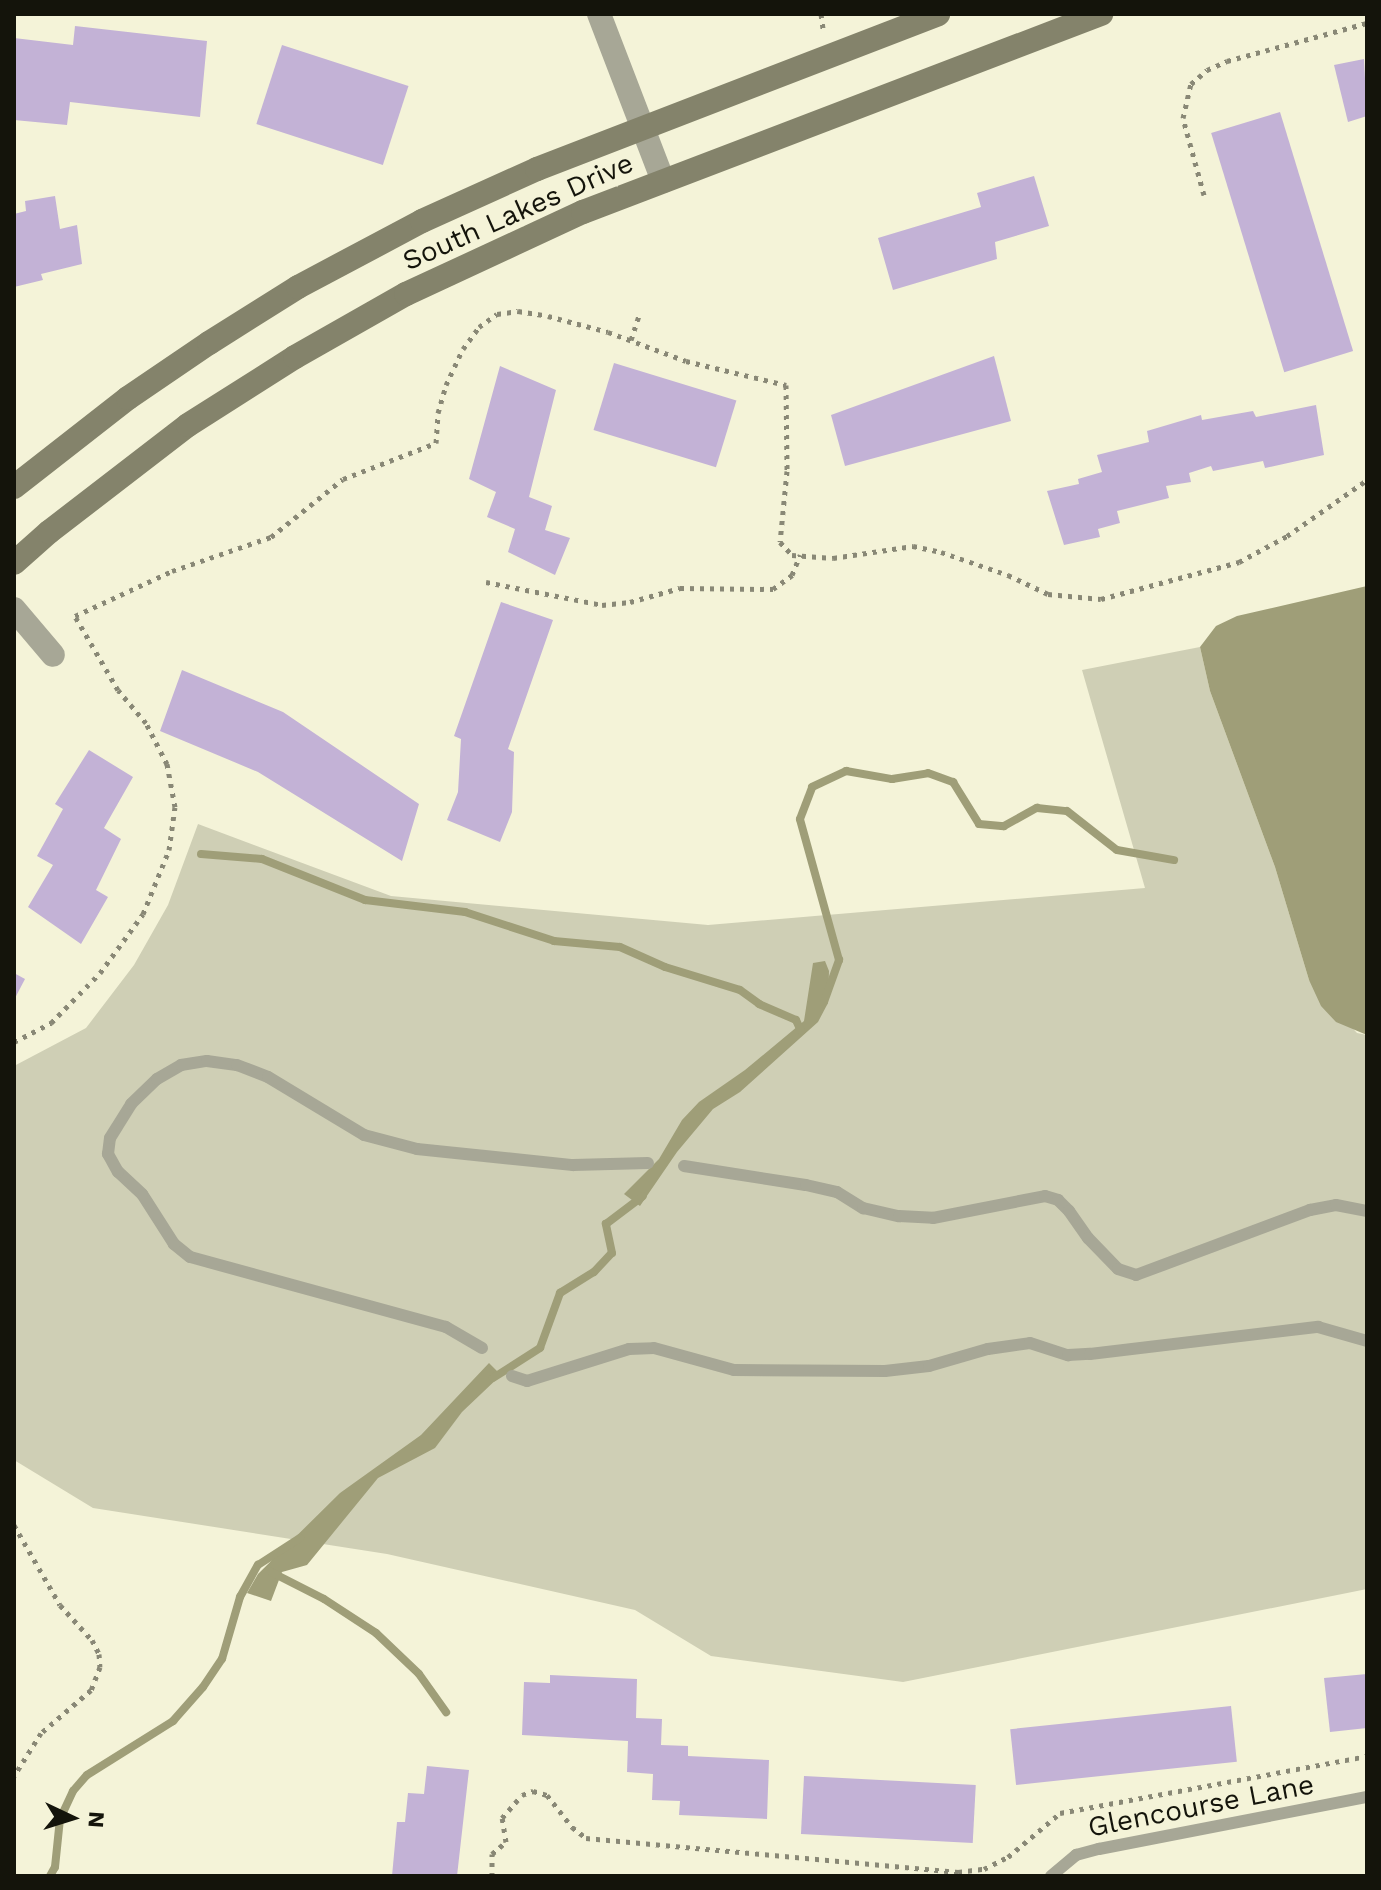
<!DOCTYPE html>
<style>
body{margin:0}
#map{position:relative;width:1381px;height:1890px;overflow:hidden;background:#f4f3d8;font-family:"Work Sans",sans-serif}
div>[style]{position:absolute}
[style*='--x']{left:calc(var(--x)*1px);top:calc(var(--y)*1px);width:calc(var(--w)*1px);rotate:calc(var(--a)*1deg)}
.green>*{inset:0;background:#cfcfb5}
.water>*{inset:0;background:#9f9e78}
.stream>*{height:8px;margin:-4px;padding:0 4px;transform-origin:4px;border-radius:4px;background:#9f9e78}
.building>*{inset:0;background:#c3b2d6;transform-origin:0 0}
.path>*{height:5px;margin-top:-2.5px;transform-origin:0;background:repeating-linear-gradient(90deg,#898876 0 4px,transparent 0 10px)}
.service>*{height:12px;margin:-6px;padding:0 6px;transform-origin:6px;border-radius:6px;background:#a7a796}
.minor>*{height:24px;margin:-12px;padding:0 12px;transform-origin:12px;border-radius:12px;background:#a7a796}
.secondary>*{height:24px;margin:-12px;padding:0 12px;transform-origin:12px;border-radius:12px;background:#84836b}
span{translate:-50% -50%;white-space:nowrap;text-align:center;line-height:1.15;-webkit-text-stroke:8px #f4f3d8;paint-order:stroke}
.street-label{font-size:28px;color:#14140b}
.frame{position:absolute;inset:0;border:16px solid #14140b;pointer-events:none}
.north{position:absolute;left:32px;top:1778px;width:80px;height:80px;-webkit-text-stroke:6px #f4f3d8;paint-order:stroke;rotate:94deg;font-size:22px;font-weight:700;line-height:32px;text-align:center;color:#14140b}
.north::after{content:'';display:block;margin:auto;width:28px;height:36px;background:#14140b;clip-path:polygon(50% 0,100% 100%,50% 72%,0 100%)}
</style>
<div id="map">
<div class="green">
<div style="clip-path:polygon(1200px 647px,1210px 691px,1275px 867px,1309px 980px,1357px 1033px,1367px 1035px,1367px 1589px,903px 1682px,711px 1656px,635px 1610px,387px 1554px,93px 1508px,14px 1460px,14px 1066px,86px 1028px,134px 965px,168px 905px,198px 824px,391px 896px,708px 925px,1145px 888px,1082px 670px)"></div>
</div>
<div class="water">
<div style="clip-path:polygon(1367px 586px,1367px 1035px,1336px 1022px,1321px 1006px,1309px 980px,1275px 867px,1210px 691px,1200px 647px,1216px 626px,1237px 616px)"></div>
<div style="clip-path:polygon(825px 961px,829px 971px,828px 1003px,818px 1022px,740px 1092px,713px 1109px,677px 1152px,640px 1206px,624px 1194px,659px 1159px,682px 1120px,699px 1102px,745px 1070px,804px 1021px,813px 963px)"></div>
<div style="clip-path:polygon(489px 1363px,501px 1375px,462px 1412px,435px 1448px,378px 1478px,307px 1565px,282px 1572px,271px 1601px,247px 1593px,258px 1574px,340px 1493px,421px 1435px)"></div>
</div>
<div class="stream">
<div style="--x:201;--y:854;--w:61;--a:4.7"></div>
<div style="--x:262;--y:859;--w:111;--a:21.7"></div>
<div style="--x:365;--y:900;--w:101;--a:6.8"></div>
<div style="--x:465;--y:912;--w:94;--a:18"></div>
<div style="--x:554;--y:941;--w:66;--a:5.2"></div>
<div style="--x:620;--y:947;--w:49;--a:24"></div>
<div style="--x:665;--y:967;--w:78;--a:17"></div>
<div style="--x:740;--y:990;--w:24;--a:36"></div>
<div style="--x:759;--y:1004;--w:40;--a:23.4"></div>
<div style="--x:796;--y:1020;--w:12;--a:66"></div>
<div style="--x:824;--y:1002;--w:45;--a:-70.3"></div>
<div style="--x:839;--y:960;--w:146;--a:-105.5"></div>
<div style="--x:800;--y:819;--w:34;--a:-69"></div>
<div style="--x:812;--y:787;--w:38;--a:-25"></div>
<div style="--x:846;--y:771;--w:47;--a:9.9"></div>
<div style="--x:892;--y:779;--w:36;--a:-9"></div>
<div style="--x:928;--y:773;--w:27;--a:20"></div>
<div style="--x:953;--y:782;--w:49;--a:58.2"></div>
<div style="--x:979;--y:824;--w:25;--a:5"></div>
<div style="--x:1004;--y:826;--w:38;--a:-29"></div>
<div style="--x:1037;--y:808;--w:30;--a:6"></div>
<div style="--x:1067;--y:811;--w:63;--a:38"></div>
<div style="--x:1117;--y:850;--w:58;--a:10"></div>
<div style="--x:493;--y:1378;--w:56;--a:-32.6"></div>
<div style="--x:540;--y:1348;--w:59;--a:-70"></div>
<div style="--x:560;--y:1293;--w:40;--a:-32"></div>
<div style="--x:594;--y:1272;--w:26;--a:-47"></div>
<div style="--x:612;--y:1253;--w:30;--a:-102"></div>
<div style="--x:606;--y:1224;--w:46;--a:-37.1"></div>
<div style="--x:271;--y:1572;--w:59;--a:27"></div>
<div style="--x:324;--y:1599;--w:62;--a:33.2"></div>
<div style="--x:376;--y:1633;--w:59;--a:43.6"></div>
<div style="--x:419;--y:1674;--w:47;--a:54.6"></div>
<div style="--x:50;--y:1876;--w:10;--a:-61"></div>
<div style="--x:55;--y:1867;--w:48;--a:-84.1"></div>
<div style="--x:60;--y:1819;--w:31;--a:-65"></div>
<div style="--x:73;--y:1791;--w:21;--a:-49"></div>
<div style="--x:87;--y:1775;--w:102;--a:-32.1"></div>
<div style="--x:173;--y:1721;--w:45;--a:-48.6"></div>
<div style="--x:203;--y:1687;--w:34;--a:-56"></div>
<div style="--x:222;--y:1659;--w:65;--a:-73.8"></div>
<div style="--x:240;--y:1597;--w:37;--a:-61"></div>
<div style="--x:258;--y:1565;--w:50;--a:-32.7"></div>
</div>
<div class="building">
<div style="clip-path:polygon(75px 26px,207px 41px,200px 117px,70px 102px,67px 125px,14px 120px,14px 38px,73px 45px)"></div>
<div style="left:282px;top:45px;width:133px;height:83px;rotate:18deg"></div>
<div style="clip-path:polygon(1364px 59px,1367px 116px,1348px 122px,1334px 65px)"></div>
<div style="left:1280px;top:112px;width:250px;height:72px;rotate:73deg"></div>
<div style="clip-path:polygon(1034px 176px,1049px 226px,995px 242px,997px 259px,893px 290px,878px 238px,981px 207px,977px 193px)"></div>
<div style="clip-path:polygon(55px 196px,60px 229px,77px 225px,82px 264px,41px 274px,43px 280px,14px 287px,14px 214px,26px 211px,25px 201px)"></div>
<div style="clip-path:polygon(994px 356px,1011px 421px,845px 466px,831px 415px)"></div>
<div style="left:614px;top:363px;width:128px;height:70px;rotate:17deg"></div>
<div style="clip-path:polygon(500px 366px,556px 390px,529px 497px,552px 506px,545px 530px,570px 538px,555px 575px,508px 552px,515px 529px,487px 517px,496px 492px,469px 479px)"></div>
<div style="clip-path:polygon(1316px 405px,1324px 455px,1265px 468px,1263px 461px,1213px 471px,1211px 466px,1189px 473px,1191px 482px,1166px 486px,1169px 498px,1117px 511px,1120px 523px,1098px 529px,1100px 537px,1064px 545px,1047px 491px,1079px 484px,1078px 479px,1102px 472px,1097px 455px,1149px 442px,1147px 431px,1201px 415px,1202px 420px,1253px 411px,1256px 417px)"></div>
<div style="clip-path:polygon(501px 602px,553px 620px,508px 749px,514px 752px,512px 812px,500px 842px,447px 820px,458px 792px,461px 739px,454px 736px)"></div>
<div style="clip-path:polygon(182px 670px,283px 712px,419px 804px,402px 861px,258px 772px,160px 731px)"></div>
<div style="clip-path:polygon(89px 750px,133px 777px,104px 828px,121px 839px,96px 890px,108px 897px,81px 944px,28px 907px,53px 865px,37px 856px,63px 809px,55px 804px)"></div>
<div style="clip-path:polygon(14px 973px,25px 979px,14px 1000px)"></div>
<div style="clip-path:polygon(1367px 1674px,1367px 1728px,1330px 1732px,1324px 1678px)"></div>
<div style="clip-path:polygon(550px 1675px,637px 1679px,636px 1718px,662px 1719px,661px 1745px,688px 1746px,688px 1756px,769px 1760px,767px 1819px,679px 1815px,680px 1801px,652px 1800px,653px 1774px,627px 1772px,628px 1741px,522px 1735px,524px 1682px,550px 1683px)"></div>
<div style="left:1231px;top:1706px;width:56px;height:222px;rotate:84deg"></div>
<div style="clip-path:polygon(427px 1766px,469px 1770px,457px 1876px,392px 1876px,397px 1822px,405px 1822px,408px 1793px,424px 1794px)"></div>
<div style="left:804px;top:1776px;width:172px;height:58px;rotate:3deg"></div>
</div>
<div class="path">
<div style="--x:821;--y:14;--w:15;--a:82"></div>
<div style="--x:1204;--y:195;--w:80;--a:-105.3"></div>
<div style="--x:1183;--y:118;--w:35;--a:-77"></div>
<div style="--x:1191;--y:84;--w:21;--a:-41"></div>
<div style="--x:1207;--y:70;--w:22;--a:-24"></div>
<div style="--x:1227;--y:61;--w:145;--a:-15.2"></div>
<div style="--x:631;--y:340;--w:29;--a:-72"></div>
<div style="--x:486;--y:582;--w:118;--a:11.2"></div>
<div style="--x:602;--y:605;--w:28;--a:-6"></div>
<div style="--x:630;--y:602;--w:52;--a:-15.6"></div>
<div style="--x:680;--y:588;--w:93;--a:0.6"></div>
<div style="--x:773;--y:589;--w:24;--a:-36"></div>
<div style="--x:792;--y:575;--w:22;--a:-68"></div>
<div style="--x:14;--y:1042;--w:42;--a:-27.2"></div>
<div style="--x:51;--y:1023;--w:70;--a:-45.6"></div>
<div style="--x:100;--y:973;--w:73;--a:-53.9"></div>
<div style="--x:143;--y:914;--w:69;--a:-67.9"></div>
<div style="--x:169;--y:850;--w:43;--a:-82.1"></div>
<div style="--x:175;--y:807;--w:44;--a:-100.5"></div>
<div style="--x:167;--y:764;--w:46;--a:-117.1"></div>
<div style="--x:146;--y:723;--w:43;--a:-130.3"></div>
<div style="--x:118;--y:690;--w:86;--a:-120.2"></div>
<div style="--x:75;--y:616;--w:107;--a:-24.9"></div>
<div style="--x:172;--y:571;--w:105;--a:-19"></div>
<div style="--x:271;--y:537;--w:92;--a:-38.9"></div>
<div style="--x:343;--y:479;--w:100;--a:-21.2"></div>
<div style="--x:436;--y:443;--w:30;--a:-86"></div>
<div style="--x:438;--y:413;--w:29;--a:-74"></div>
<div style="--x:446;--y:385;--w:40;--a:-65"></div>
<div style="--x:463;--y:349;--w:27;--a:-54"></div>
<div style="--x:479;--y:327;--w:22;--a:-36"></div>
<div style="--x:497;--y:314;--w:21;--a:-8"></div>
<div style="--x:518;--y:311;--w:30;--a:9"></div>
<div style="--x:548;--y:316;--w:62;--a:14.9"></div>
<div style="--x:608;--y:332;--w:83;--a:20.4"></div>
<div style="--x:686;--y:361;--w:103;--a:13.5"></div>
<div style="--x:786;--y:385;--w:86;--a:89.3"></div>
<div style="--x:787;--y:471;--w:71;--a:95.6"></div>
<div style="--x:780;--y:542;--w:18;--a:47"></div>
<div style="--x:792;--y:555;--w:41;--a:4.2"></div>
<div style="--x:833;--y:558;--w:81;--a:-8.5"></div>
<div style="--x:913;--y:546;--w:29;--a:12"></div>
<div style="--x:941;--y:552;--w:71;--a:18.9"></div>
<div style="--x:1008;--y:575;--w:44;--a:25.4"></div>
<div style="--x:1048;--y:594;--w:53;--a:5.4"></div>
<div style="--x:1101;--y:599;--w:143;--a:-15"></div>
<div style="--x:1239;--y:562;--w:55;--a:-28.4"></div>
<div style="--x:1287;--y:536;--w:98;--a:-35"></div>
<div style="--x:14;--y:1525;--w:92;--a:60.1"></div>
<div style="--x:60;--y:1605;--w:47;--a:47.6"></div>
<div style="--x:92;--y:1640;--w:16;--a:63"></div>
<div style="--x:99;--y:1654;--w:13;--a:86"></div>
<div style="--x:100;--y:1667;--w:25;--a:111"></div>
<div style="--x:91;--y:1690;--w:66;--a:139.3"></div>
<div style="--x:41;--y:1733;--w:51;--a:122.1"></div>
<div style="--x:492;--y:1876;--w:22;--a:-90"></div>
<div style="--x:492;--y:1854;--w:18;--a:-41"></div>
<div style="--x:506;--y:1842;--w:24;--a:-99"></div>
<div style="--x:502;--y:1818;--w:30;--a:-49"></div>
<div style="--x:522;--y:1795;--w:12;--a:-20"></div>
<div style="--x:533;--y:1791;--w:15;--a:16"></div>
<div style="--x:547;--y:1795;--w:41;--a:52"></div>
<div style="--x:572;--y:1827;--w:18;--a:38"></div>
<div style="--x:586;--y:1838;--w:374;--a:5.2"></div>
<div style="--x:958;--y:1872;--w:26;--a:-7"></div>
<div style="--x:984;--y:1869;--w:27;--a:-27"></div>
<div style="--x:1008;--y:1857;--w:68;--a:-40.2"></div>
<div style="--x:1060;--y:1813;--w:312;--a:-10.5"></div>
</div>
<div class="service">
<div style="--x:684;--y:1166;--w:123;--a:8.9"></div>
<div style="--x:806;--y:1185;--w:32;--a:13"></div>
<div style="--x:837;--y:1192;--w:31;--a:32"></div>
<div style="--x:863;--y:1208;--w:37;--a:13"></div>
<div style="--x:899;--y:1216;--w:34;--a:3"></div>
<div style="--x:933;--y:1218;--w:114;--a:-11.1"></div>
<div style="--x:1045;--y:1196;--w:14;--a:17"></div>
<div style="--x:1058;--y:1200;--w:16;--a:45"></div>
<div style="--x:1069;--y:1211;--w:33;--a:55"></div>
<div style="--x:1088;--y:1238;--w:43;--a:45.9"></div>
<div style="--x:1118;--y:1269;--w:19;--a:18"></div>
<div style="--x:1136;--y:1275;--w:186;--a:-20.5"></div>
<div style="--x:1310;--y:1210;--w:26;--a:-11"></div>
<div style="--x:1336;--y:1205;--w:32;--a:11"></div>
<div style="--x:482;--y:1348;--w:42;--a:-149.7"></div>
<div style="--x:446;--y:1327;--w:265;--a:-164.7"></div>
<div style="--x:190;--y:1257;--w:21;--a:-141"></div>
<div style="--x:174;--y:1244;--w:59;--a:-122.6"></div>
<div style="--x:142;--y:1194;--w:33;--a:-137"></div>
<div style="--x:118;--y:1172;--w:21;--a:-119"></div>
<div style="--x:108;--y:1154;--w:16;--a:-83"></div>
<div style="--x:110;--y:1138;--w:40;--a:-58"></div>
<div style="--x:131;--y:1104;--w:36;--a:-44"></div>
<div style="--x:157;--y:1079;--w:28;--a:-30"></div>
<div style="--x:181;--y:1065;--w:26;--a:-9"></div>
<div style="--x:207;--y:1061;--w:30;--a:8"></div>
<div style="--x:237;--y:1065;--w:33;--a:21"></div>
<div style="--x:268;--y:1077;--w:112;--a:31.1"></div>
<div style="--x:364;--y:1135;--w:55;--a:14.8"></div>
<div style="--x:417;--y:1149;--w:157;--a:5.9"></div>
<div style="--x:573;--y:1165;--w:75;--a:-1.5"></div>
<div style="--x:512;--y:1376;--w:16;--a:18"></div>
<div style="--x:527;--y:1381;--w:107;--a:-17.4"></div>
<div style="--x:629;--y:1349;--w:25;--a:-2"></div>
<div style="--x:654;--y:1348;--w:83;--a:15.4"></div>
<div style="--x:734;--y:1370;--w:151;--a:0.4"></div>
<div style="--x:885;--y:1371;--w:44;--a:-6.5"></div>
<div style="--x:929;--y:1366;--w:61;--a:-16.1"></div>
<div style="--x:988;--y:1349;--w:42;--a:-8.1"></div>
<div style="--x:1030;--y:1343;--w:40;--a:18"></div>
<div style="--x:1068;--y:1355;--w:22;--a:-3"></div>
<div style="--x:1090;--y:1354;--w:230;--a:-6.8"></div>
<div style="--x:1318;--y:1327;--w:51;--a:15.9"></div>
<div style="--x:1051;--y:1876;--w:33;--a:-40"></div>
<div style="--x:1076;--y:1855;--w:24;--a:-15"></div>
<div style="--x:1099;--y:1849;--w:273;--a:-11"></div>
</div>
<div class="minor">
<div style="--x:599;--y:14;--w:179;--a:69"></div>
<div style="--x:14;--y:609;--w:60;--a:49.7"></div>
</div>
<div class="secondary">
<div style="--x:14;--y:487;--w:145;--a:-38"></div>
<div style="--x:128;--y:398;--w:98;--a:-34.2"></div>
<div style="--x:209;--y:343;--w:105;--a:-32.2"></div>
<div style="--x:298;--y:287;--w:140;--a:-28"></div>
<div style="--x:422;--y:221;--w:126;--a:-24.3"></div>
<div style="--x:537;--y:169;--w:430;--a:-21.1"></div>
<div style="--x:14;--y:563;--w:47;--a:-41.5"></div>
<div style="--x:49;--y:532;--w:175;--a:-37.6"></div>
<div style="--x:188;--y:425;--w:127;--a:-32.4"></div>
<div style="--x:295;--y:357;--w:128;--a:-29.6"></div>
<div style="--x:406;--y:294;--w:195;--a:-24.9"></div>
<div style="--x:583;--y:212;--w:555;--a:-20.92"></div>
</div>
<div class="street-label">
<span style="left:518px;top:212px;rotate:-24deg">South Lakes Drive</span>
<span style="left:1201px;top:1806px;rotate:-11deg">Glencourse Lane</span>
</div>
<div class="frame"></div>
<div class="north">N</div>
</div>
